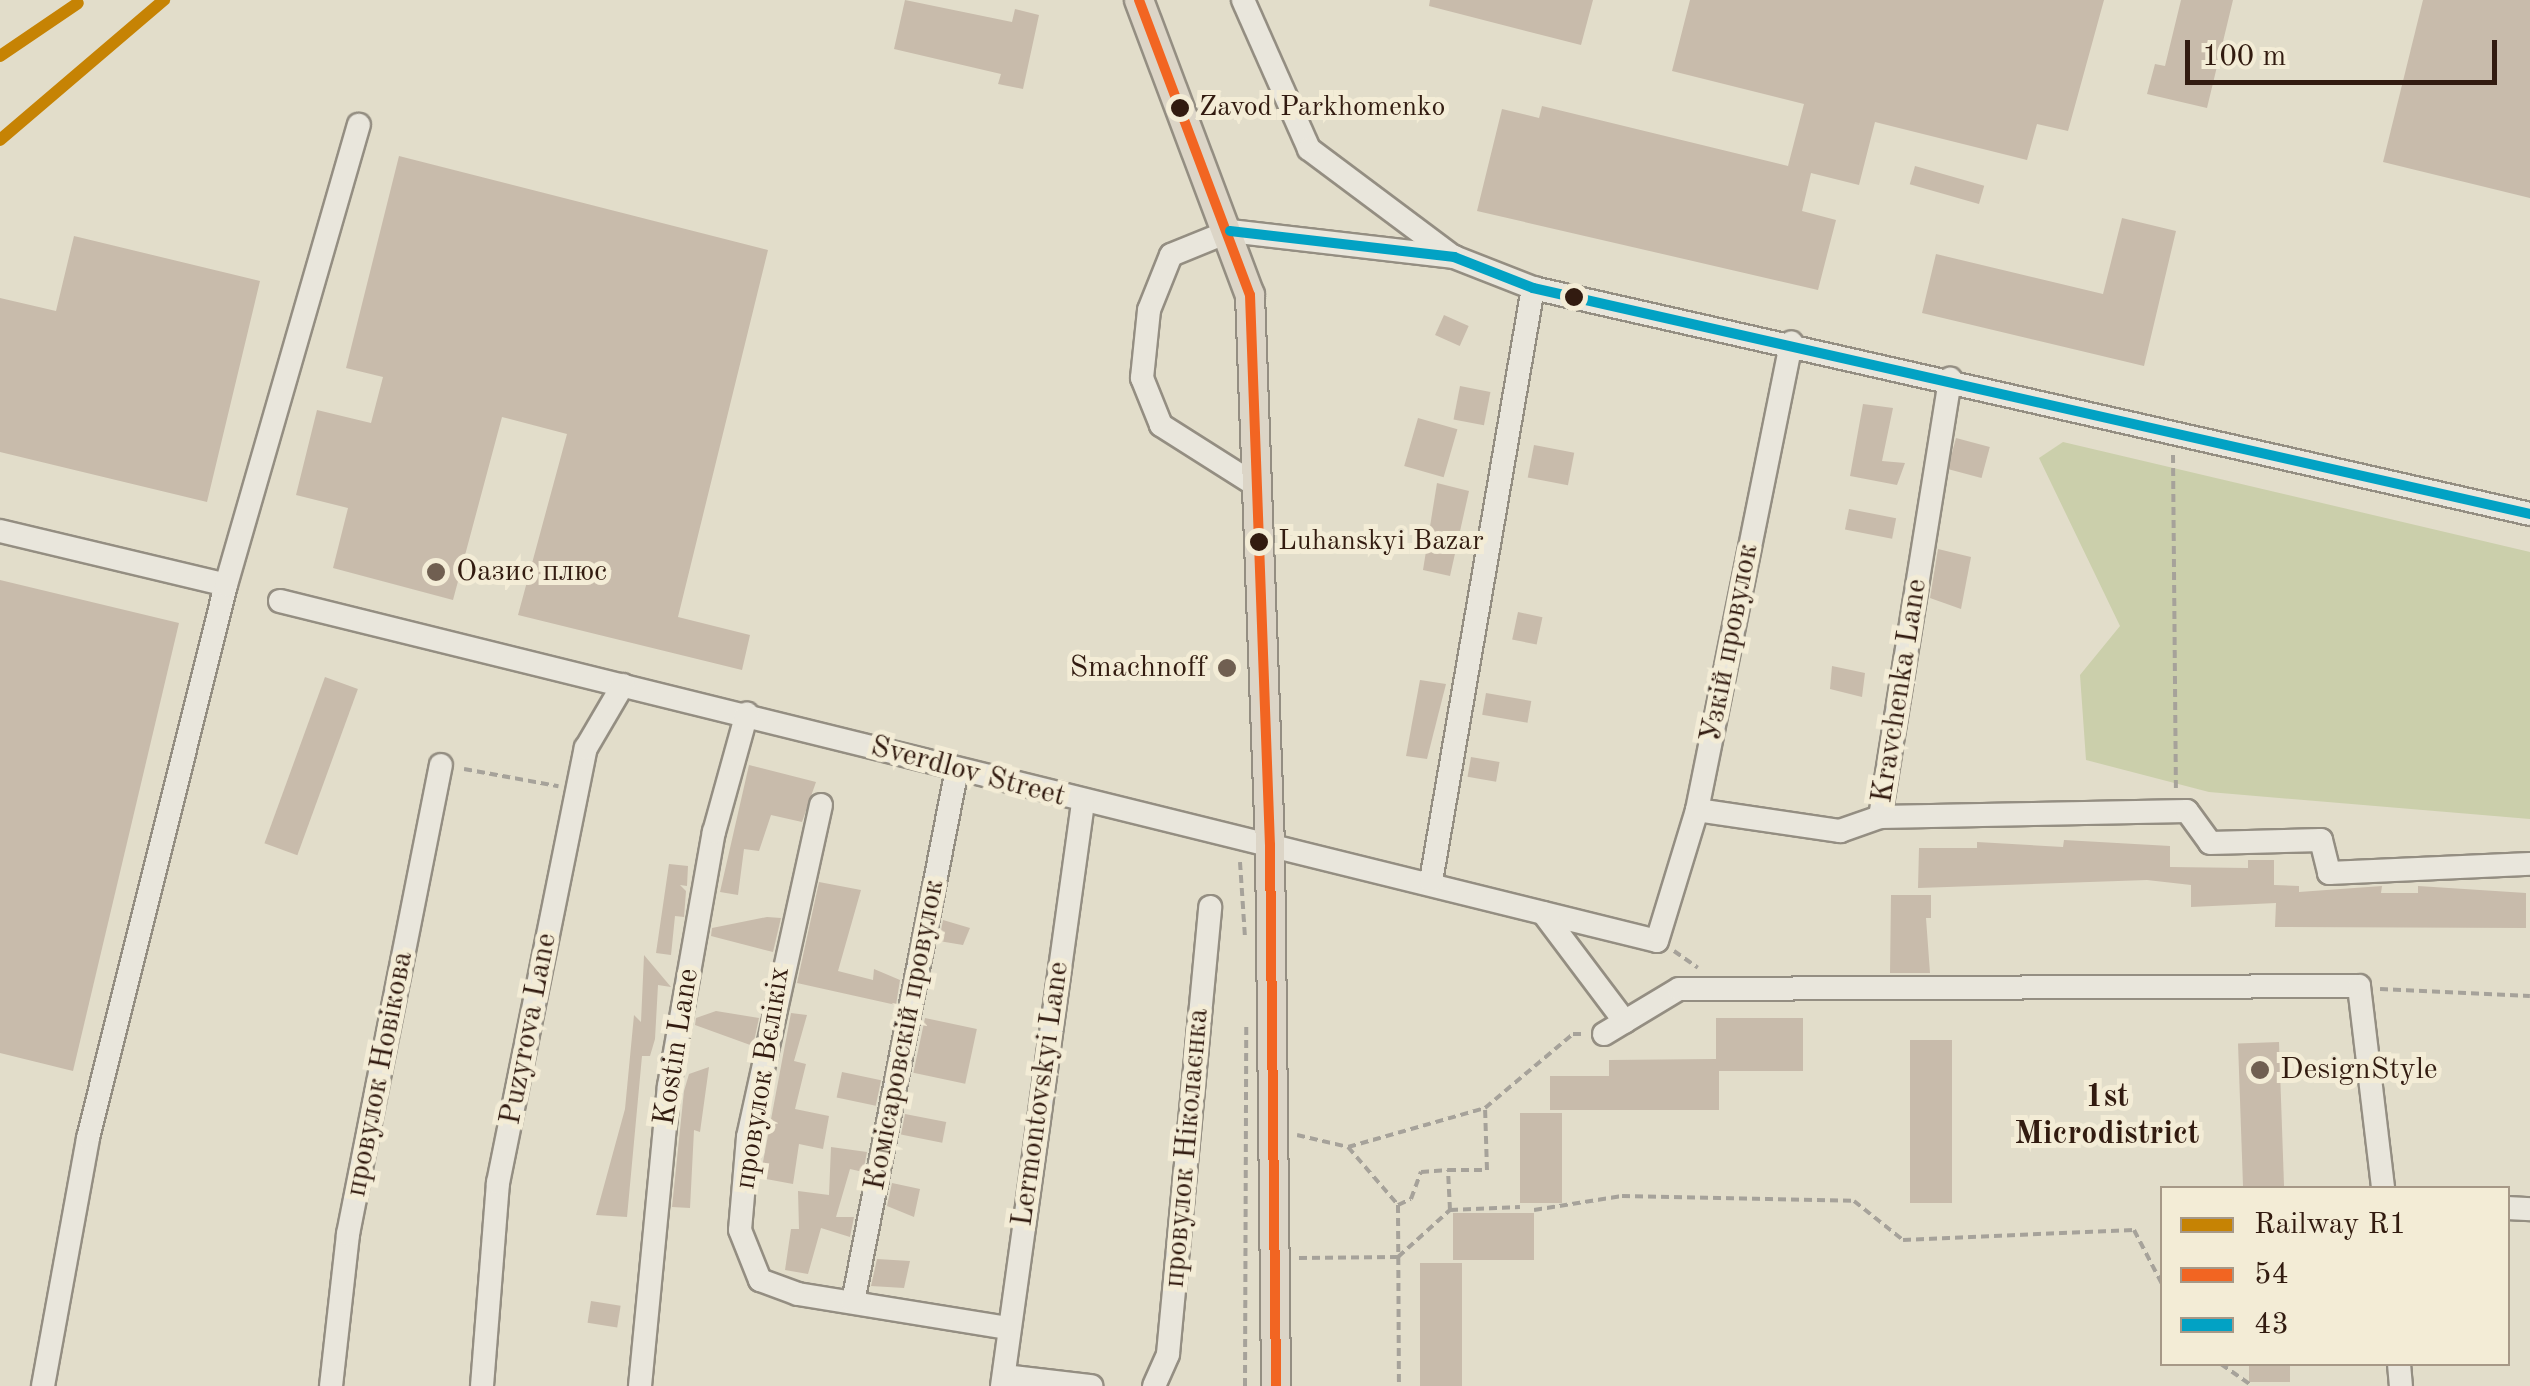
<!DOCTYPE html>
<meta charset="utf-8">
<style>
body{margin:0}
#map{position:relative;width:2530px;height:1386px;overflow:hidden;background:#e2ddca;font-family:"Old Standard TT",serif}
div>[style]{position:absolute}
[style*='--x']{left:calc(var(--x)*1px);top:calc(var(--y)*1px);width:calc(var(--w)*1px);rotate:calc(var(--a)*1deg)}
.green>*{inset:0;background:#cbcfab}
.building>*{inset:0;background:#c8bbab;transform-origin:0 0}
.path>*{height:4px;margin-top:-2px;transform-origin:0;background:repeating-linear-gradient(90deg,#a6a29a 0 8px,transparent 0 13px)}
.roads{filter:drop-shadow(2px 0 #948e82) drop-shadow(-2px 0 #948e82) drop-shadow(0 2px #948e82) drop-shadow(0 -2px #948e82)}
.minor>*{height:22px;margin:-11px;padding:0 11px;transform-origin:11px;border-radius:11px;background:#e9e6dc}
.major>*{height:28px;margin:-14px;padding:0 14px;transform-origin:14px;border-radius:14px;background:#dcd5c7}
.bus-1>*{height:10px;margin:-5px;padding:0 5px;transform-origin:5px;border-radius:5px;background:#f26522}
.bus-2>*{height:10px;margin:-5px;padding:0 5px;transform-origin:5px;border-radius:5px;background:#02a2c4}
.rail-1>*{height:12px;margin:-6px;padding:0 6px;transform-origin:6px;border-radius:6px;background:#c68304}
.dots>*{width:28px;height:28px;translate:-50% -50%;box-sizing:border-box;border:5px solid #f3ecd6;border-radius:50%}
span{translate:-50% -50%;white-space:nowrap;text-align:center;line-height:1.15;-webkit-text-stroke:10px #f3ecd6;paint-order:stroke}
.bus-label{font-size:28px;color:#321b10}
.left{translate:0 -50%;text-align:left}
.poi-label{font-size:30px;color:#321b10}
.right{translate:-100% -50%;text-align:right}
.street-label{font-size:30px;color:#321b10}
.neighbourhood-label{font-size:32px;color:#321b10;font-weight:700}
.legend{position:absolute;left:2160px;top:1186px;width:350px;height:180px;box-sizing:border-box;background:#f3ecd6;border:2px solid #a69887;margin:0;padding:12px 18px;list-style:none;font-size:30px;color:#321b10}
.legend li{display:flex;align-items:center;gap:20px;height:50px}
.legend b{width:50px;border:2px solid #a69887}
.scale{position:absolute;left:2185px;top:40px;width:312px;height:45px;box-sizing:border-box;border:5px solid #321b10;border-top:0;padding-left:12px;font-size:30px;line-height:35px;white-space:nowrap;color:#321b10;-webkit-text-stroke:8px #f3ecd6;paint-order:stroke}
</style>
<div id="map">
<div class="green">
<div style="clip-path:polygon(2063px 442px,2530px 552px,2530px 819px,2209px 792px,2086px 760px,2080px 675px,2120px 626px,2039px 458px)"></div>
</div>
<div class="building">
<div style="clip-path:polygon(905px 0,1012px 22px,1015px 9px,1039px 15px,1023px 89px,998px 84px,1001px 74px,894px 49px)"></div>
<div style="clip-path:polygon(1430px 0,1593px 0,1581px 45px,1429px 6px)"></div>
<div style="clip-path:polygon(1690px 0,2104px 0,2068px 131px,2037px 124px,2027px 160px,1875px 122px,1859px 185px,1811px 173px,1802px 211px,1836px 220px,1818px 290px,1477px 211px,1502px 109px,1539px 118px,1542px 106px,1788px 166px,1804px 104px,1672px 71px)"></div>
<div style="clip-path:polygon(2181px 0,2233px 0,2207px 108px,2147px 94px,2155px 64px,2165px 66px)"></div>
<div style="clip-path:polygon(2423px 0,2530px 0,2530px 198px,2383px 162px)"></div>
<div style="clip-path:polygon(399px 156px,768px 250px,678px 617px,750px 635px,742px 670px,518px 615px,567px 434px,502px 417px,453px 600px,333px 568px,348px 508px,296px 495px,317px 410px,371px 423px,383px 377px,346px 368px)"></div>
<div style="left:1915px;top:166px;width:72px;height:19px;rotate:16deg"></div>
<div style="clip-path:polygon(2122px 218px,2176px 231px,2144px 366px,1922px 313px,1936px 254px,2103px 294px)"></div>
<div style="clip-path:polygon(74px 236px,260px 281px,207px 502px,0 452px,0 298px,56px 311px)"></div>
<div style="left:1444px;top:315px;width:27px;height:22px;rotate:24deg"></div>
<div style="left:1460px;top:386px;width:31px;height:34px;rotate:11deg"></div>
<div style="clip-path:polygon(1863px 404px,1893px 408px,1882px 461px,1905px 463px,1897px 485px,1850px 476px)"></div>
<div style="left:1418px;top:418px;width:41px;height:50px;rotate:16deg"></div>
<div style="left:1956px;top:438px;width:35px;height:32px;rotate:15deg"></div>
<div style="left:1534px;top:445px;width:41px;height:33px;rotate:11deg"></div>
<div style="clip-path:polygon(1437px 483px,1469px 491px,1450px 576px,1423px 570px)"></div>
<div style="left:1849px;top:509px;width:48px;height:21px;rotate:11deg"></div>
<div style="clip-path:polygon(1938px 549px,1971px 557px,1961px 609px,1930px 598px)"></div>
<div style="clip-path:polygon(0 580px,179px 623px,73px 1071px,0 1053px)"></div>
<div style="left:1518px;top:612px;width:25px;height:28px;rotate:12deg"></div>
<div style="clip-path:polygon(1832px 666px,1865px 673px,1862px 697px,1830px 689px)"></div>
<div style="left:325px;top:677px;width:35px;height:177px;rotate:20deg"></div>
<div style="clip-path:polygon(1420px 680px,1446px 684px,1427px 759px,1406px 756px)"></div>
<div style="left:1486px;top:693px;width:46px;height:22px;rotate:10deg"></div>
<div style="left:1471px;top:757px;width:29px;height:20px;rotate:10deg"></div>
<div style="clip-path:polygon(749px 765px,816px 782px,802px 822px,771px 815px,759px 851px,744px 849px,738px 895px,720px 892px)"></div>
<div style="clip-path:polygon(2064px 840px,2170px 846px,2170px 867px,2248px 868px,2248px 860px,2274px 860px,2274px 885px,2299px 886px,2299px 892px,2382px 886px,2381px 893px,2418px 893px,2418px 886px,2526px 893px,2526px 928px,2275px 927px,2276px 903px,2191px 907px,2191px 885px,2147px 880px,1918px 888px,1919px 848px,1977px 848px,1977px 842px,2063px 847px)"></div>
<div style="clip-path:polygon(669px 864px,688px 866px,687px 886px,680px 885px,686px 891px,684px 917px,675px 916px,671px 955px,656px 953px)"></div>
<div style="clip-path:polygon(819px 882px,861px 890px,838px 971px,873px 980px,874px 969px,900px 980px,896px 1005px,797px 983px)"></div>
<div style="clip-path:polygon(1891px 895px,1931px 895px,1931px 918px,1926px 918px,1930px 973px,1890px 973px)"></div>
<div style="clip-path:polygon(767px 917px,781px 918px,773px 952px,711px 936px,712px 928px)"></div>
<div style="clip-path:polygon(943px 920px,970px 928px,963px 945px,939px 941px)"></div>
<div style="clip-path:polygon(644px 955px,671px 987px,658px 985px,655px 1039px,650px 1056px,642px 1056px,627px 1217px,596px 1215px,625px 1109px,634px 1015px,641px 1022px)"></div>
<div style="clip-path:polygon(716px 1011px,759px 1018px,753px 1046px,695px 1025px,696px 1018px)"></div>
<div style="clip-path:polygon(791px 1013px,807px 1015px,794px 1061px,806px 1064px,795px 1109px,829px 1116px,823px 1149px,799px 1144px,793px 1184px,760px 1178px)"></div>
<div style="left:925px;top:1018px;width:53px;height:56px;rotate:12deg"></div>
<div style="clip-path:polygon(1716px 1018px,1803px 1018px,1803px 1071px,1719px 1071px,1719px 1110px,1550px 1110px,1550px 1076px,1609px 1076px,1609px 1060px,1716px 1059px)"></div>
<div style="left:1910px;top:1040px;width:42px;height:163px"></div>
<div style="left:2279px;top:1042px;width:146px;height:41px;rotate:88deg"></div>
<div style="clip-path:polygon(709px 1067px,700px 1132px,694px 1130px,690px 1208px,672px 1207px,684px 1091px,689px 1074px)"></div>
<div style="left:842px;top:1072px;width:40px;height:26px;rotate:12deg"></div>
<div style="left:1520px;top:1113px;width:42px;height:90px"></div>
<div style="left:905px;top:1114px;width:42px;height:21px;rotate:11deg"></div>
<div style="clip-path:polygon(831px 1147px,867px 1152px,863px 1172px,850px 1169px,836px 1217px,854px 1217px,850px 1237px,821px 1228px,808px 1274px,785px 1270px,791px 1229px,799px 1229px,798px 1191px,829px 1195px)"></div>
<div style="clip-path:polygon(892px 1183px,920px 1189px,914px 1217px,887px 1206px)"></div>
<div style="left:1534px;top:1213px;width:47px;height:81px;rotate:90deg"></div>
<div style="clip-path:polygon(877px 1259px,910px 1261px,904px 1288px,871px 1286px)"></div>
<div style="left:1420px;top:1263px;width:42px;height:123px"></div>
<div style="left:591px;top:1301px;width:30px;height:22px;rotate:9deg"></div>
<div style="left:2249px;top:1364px;width:41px;height:18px"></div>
</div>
<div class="path">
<div style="--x:2173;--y:455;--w:336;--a:89.5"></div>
<div style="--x:464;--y:769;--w:96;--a:10.3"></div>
<div style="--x:1240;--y:862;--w:75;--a:86.2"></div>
<div style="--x:1674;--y:951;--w:29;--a:35"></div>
<div style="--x:2380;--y:989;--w:150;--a:2.7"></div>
<div style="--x:1297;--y:1135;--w:52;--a:13.2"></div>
<div style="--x:1348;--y:1147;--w:142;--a:-15.9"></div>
<div style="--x:1485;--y:1108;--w:115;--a:-40.1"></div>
<div style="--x:1573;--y:1034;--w:10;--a:0"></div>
<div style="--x:1348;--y:1147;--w:77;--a:49.2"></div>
<div style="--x:1398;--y:1205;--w:181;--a:89.7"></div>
<div style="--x:1398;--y:1205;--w:14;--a:-25"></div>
<div style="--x:1411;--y:1199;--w:29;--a:-70"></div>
<div style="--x:1421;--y:1172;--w:27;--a:-4"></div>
<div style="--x:1450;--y:1210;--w:70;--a:-2.5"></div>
<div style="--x:1534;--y:1210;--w:89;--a:-9"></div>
<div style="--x:1622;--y:1196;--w:232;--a:1.2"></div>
<div style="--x:1854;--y:1201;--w:63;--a:38.5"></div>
<div style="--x:1903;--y:1240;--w:231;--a:-2.5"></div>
<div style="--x:2134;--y:1230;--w:61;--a:62.6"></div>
<div style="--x:1299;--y:1258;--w:99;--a:-0.6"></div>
<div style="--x:1398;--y:1257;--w:70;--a:-42.1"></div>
<div style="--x:1450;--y:1210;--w:40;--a:-92.9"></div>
<div style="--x:1448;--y:1170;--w:39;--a:0"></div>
<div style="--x:1487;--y:1170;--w:62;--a:-91.8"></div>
<div style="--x:2221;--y:1364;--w:39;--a:35"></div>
<div style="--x:1245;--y:1386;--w:364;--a:-89.8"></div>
</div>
<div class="roads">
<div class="minor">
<div style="--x:1243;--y:0;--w:163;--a:66.1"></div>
<div style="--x:1309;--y:149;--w:179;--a:36.8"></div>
<div style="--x:1257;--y:486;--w:114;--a:-147.6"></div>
<div style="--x:1161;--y:425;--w:51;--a:-112"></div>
<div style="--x:1142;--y:378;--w:68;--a:-84.1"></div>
<div style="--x:1149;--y:310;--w:59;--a:-68.2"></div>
<div style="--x:1171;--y:255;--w:64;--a:-22.1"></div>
<div style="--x:1230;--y:231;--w:226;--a:6.6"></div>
<div style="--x:1454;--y:257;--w:85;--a:21.4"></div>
<div style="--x:1533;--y:288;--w:1022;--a:12.77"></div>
<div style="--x:0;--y:531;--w:232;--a:13.4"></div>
<div style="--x:280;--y:601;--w:1418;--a:13.87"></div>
<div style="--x:1657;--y:941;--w:137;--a:-73"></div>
<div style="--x:1697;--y:810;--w:477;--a:-78.6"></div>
<div style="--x:821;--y:805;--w:340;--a:102.4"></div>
<div style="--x:748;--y:1137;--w:93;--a:94.9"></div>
<div style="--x:740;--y:1230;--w:54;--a:68.2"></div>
<div style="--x:760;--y:1280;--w:40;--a:20.2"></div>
<div style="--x:798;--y:1294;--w:213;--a:9.2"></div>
<div style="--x:1697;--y:810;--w:145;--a:8.4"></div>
<div style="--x:1840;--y:831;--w:42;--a:-19.3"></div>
<div style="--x:1880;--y:817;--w:444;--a:-80.9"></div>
<div style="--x:1880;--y:817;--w:307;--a:-1.1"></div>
<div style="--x:2187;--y:811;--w:39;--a:54"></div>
<div style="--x:2210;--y:843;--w:111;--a:-1.5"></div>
<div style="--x:2321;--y:840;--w:34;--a:76"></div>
<div style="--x:2329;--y:873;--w:201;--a:-2.6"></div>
<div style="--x:1431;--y:881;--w:602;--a:-80.24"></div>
<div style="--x:1543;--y:913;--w:136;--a:53"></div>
<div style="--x:1604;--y:1034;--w:87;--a:-31"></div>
<div style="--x:1679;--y:989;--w:680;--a:-0.25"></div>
<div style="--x:2359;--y:986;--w:203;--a:83.2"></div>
<div style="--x:2508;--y:1208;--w:22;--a:3"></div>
<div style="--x:853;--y:1302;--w:543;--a:-78.96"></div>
<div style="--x:2399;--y:1364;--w:22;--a:85"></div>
<div style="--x:1004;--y:1376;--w:88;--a:6.6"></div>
<div style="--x:43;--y:1386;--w:252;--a:-79.7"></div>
<div style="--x:88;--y:1138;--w:570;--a:-75.99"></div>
<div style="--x:226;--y:585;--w:479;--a:-73.9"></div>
<div style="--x:331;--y:1386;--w:153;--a:-83.6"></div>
<div style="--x:348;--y:1234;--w:478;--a:-78.8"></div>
<div style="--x:482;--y:1386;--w:204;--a:-85.5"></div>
<div style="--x:498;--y:1183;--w:444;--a:-78.6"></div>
<div style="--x:586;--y:748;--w:73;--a:-59.6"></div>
<div style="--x:640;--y:1386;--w:301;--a:-84.5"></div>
<div style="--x:669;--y:1086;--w:258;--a:-80"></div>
<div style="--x:714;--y:832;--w:123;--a:-74.5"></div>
<div style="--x:1002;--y:1386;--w:589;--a:-82.09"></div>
<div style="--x:1154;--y:1386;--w:35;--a:-66"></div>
<div style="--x:1168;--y:1354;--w:449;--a:-84.6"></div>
</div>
<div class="major">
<div style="--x:1139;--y:0;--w:315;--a:69.4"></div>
<div style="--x:1250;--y:295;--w:550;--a:87.92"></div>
<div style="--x:1270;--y:845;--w:541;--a:89.36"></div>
</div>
</div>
<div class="bus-1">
<div style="--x:1139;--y:0;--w:315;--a:69.4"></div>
<div style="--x:1250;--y:295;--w:550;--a:87.92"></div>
<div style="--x:1270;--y:845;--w:541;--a:89.36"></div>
</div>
<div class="bus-2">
<div style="--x:1230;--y:231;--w:226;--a:6.6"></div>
<div style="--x:1454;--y:257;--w:85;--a:21.4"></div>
<div style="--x:1533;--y:288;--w:1022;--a:12.77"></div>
</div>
<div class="rail-1">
<div style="--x:0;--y:56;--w:94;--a:-34.2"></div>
<div style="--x:0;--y:140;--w:216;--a:-40.5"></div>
</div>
<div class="dots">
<div style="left:1180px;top:108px;background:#321b10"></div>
<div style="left:1574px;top:297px;background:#321b10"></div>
<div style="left:1259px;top:542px;background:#321b10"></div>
<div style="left:436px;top:572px;background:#705f51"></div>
<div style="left:1227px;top:668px;background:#705f51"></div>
<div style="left:2260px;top:1070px;background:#705f51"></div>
</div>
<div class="bus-label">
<span class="left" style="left:1199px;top:108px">Zavod Parkhomenko</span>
<span class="left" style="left:1278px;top:542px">Luhanskyi Bazar</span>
</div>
<div class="poi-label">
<span class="left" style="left:456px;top:572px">Оазис плюс</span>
<span class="right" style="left:1207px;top:668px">Smachnoff</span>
<span class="left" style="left:2280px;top:1070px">DesignStyle</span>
</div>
<div class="street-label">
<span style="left:1730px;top:643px;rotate:-79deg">Узкій провулок</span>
<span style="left:1900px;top:691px;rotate:-81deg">Kravchenka Lane</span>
<span style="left:968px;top:772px;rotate:15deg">Sverdlov Street</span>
<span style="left:529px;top:1029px;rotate:-79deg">Puzyrova Lane</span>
<span style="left:905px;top:1035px;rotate:-79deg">Комісаровскій провулок</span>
<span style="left:677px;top:1047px;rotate:-81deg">Kostin Lane</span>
<span style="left:380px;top:1074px;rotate:-79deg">провулок Новікова</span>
<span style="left:763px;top:1078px;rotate:-81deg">провулок Вєлікіх</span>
<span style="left:1041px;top:1094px;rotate:-82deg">Lermontovskyi Lane</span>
<span style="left:1187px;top:1148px;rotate:-85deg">провулок Ніколаєнка</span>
</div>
<div class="neighbourhood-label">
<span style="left:2107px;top:1117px">1st<br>Microdistrict</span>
</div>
<ul class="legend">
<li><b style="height:12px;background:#c68304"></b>Railway R1</li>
<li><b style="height:12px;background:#f26522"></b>54</li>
<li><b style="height:12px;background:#02a2c4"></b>43</li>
</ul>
<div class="scale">100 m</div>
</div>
